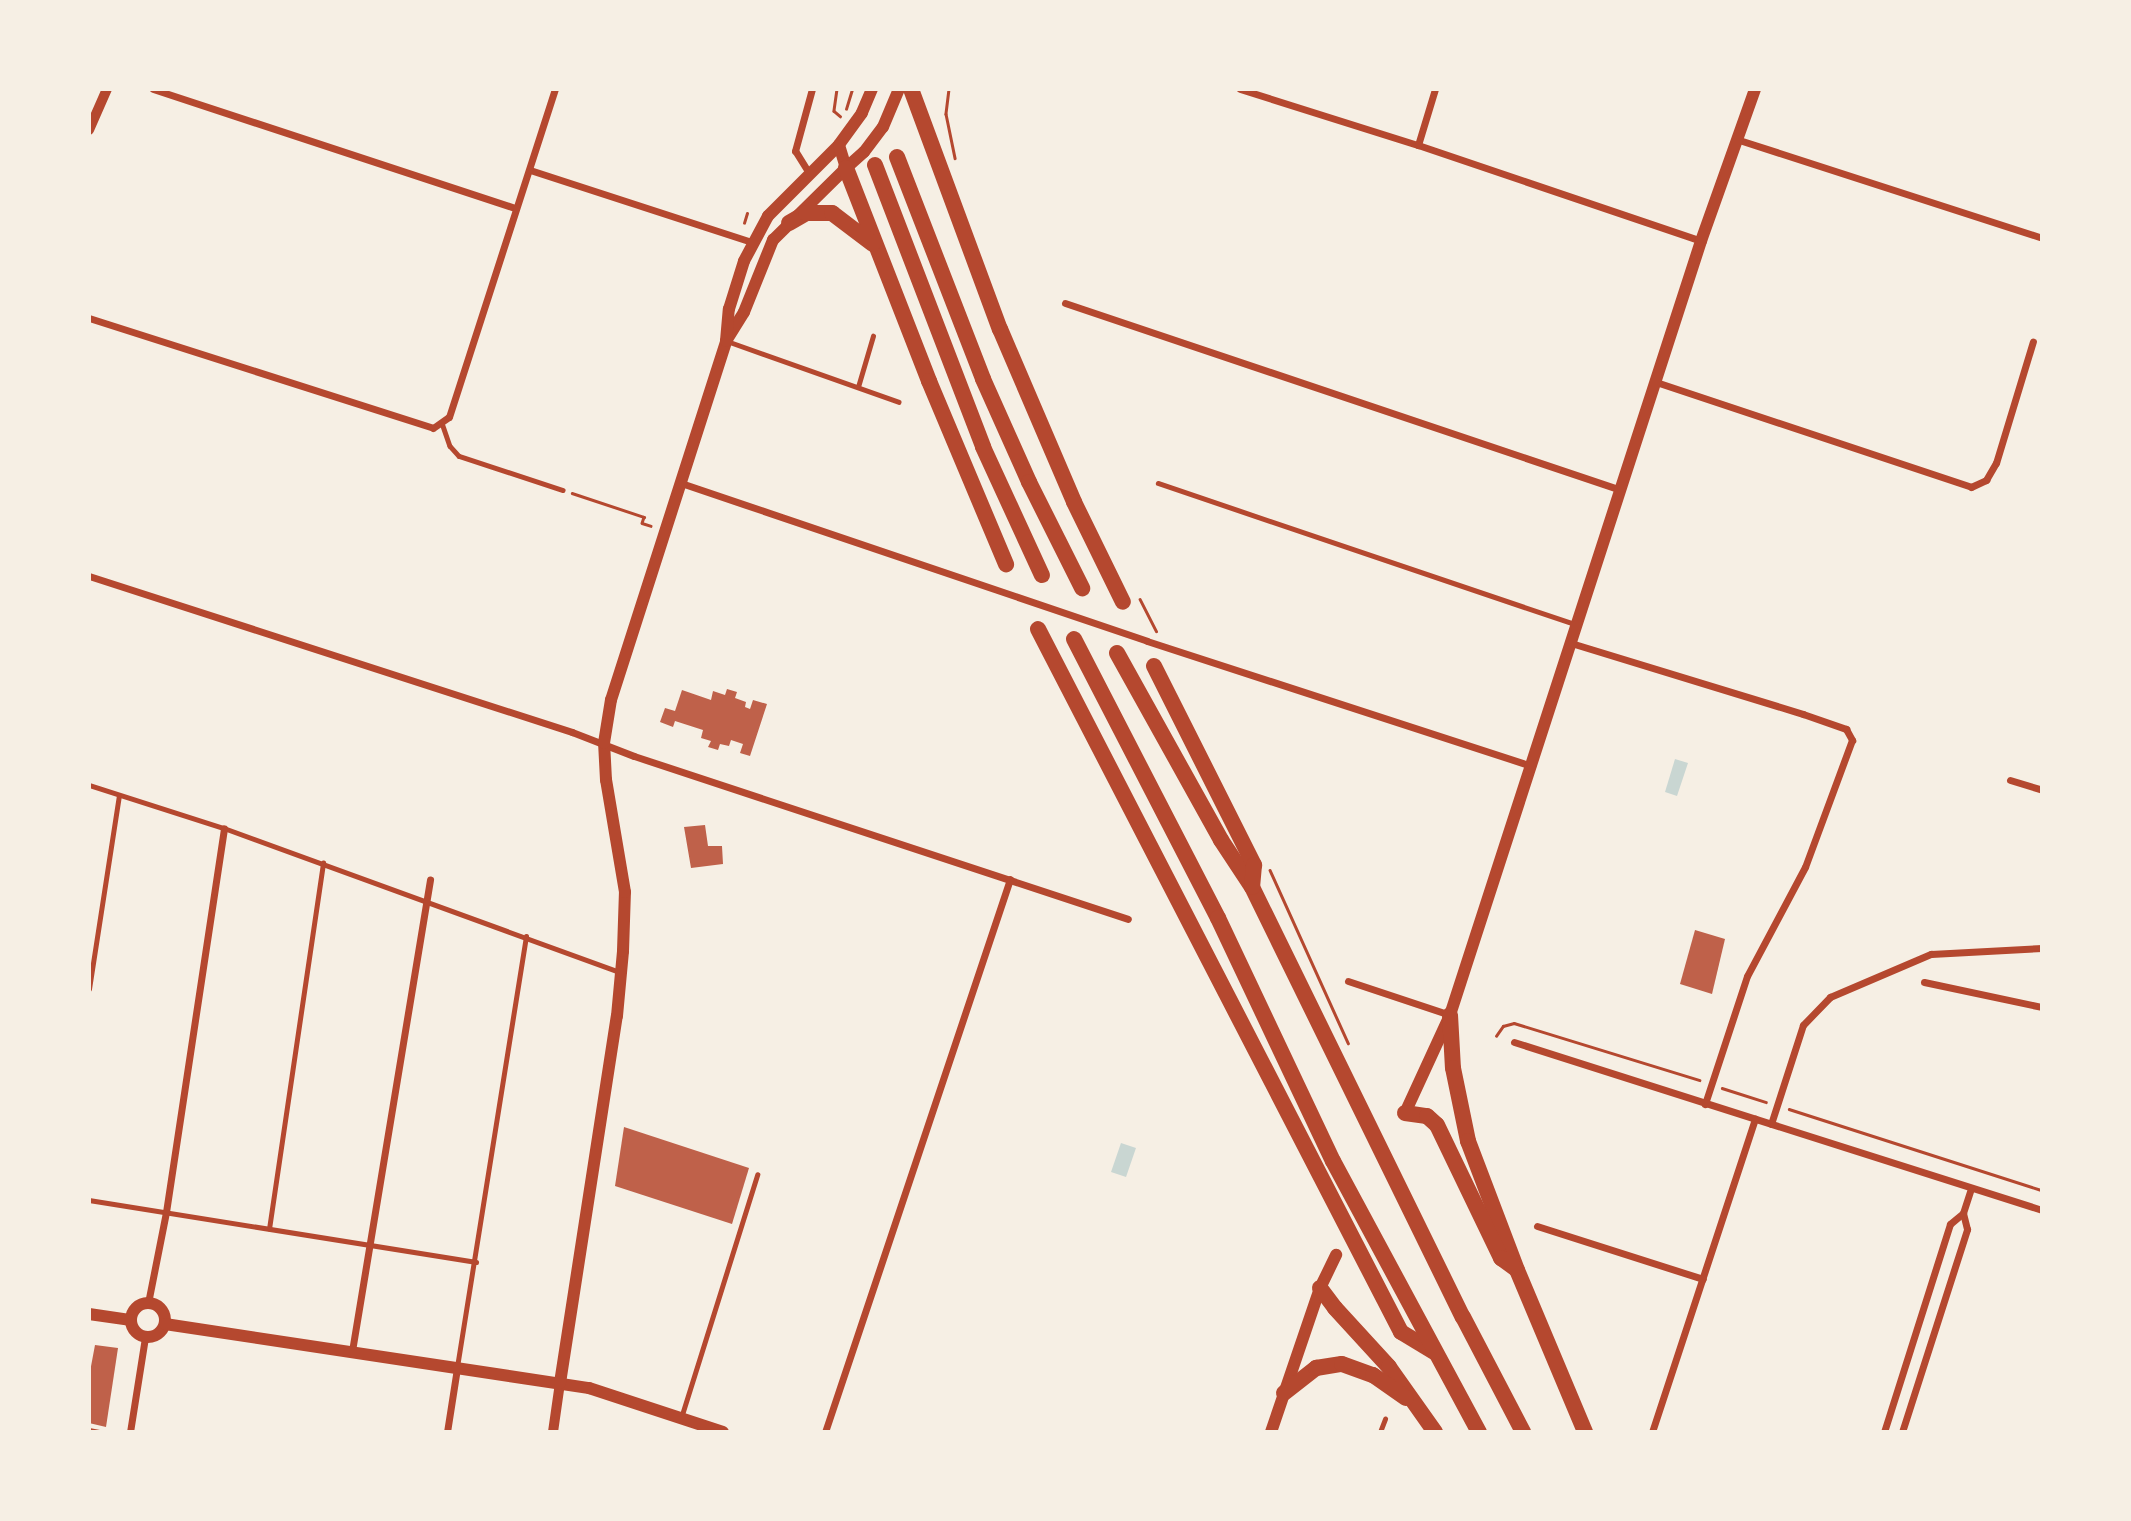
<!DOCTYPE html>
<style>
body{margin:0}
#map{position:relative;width:2131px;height:1521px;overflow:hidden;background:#f6efe4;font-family:"Noto Sans",sans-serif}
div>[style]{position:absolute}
.water>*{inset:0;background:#c9d6d2}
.building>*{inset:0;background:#bf614a}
.path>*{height:2.5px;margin:-1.25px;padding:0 1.25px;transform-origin:1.25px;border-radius:1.25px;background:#b5482f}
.service>*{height:4.5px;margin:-2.25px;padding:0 2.25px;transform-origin:2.25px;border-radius:2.25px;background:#b5482f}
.minor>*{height:7px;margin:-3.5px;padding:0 3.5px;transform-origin:3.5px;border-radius:3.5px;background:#b5482f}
.tertiary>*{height:10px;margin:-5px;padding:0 5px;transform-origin:5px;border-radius:5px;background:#b5482f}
.secondary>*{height:12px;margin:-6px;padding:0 6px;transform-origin:6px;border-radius:6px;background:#b5482f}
.secondary>.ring{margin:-6px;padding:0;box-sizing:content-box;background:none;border:12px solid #b5482f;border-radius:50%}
.primary>*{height:12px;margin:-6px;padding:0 6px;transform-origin:6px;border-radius:6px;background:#b5482f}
.motorway>*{height:16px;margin:-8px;padding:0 8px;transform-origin:8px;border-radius:8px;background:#b5482f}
span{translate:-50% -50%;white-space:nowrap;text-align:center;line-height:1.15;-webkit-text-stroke:7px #f6efe4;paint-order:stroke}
.frame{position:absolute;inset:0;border:91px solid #f6efe4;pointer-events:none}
</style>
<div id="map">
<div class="water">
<i style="clip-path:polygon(1675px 759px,1688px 763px,1677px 796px,1665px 792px)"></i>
<i style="clip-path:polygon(1121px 1143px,1136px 1148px,1126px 1177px,1111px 1172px)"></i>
</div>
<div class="building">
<i style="clip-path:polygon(727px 689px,737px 692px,735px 698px,746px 702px,745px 707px,750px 709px,753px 700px,767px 704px,750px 756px,740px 753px,743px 744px,731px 740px,729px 746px,720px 744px,718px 750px,708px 747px,711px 741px,701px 738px,703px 730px,675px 721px,673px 727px,660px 722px,665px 708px,675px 711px,682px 690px,711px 700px,713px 691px,725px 695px)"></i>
<i style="clip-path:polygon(705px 825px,708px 846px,722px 846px,723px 864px,691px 868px,684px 827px)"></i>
<i style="clip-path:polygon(1695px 930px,1725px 939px,1712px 994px,1680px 984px)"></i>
<i style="clip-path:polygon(624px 1127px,749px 1168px,732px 1224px,615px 1186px)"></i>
<i style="clip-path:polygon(95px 1345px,118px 1348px,106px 1427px,89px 1423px,89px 1377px)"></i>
</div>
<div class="path">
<i style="left:837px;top:89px;width:22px;rotate:98deg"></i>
<i style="left:834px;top:111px;width:8px;rotate:40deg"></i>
<i style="left:949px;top:89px;width:25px;rotate:97deg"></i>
<i style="left:946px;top:114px;width:45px;rotate:78.4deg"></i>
<i style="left:846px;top:109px;width:21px;rotate:-73deg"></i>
<i style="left:744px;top:223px;width:10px;rotate:-73deg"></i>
<i style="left:572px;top:493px;width:76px;rotate:18.4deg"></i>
<i style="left:644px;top:517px;width:6px;rotate:108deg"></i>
<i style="left:642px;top:523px;width:9px;rotate:18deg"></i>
<i style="left:1140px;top:599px;width:36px;rotate:63deg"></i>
<i style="left:1270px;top:870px;width:190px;rotate:65.7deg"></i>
<i style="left:1496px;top:1036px;width:12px;rotate:-55deg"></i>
<i style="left:1503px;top:1026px;width:11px;rotate:-15deg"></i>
<i style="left:1514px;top:1023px;width:194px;rotate:17.1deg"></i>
<i style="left:1722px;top:1088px;width:46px;rotate:17.7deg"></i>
<i style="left:1789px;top:1109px;width:266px;rotate:17.8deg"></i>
</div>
<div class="service">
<i style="left:727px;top:341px;width:182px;rotate:19.5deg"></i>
<i style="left:858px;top:387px;width:53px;rotate:-73.6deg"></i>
<i style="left:442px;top:423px;width:24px;rotate:71deg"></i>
<i style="left:450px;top:446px;width:13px;rotate:48deg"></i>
<i style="left:459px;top:456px;width:109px;rotate:18.1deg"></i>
<i style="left:1158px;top:483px;width:440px;rotate:18.7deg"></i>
<i style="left:89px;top:785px;width:142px;rotate:17.7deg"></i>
<i style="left:224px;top:828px;width:421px;rotate:20deg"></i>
<i style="left:89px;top:989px;width:195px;rotate:-81.2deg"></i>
<i style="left:89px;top:1200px;width:392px;rotate:9.1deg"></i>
<i style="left:269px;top:1229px;width:370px;rotate:-81.6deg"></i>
<i style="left:457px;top:1367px;width:436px;rotate:-80.9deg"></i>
<i style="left:681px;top:1418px;width:255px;rotate:-72.6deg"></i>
<i style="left:89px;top:1430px;width:10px;rotate:11deg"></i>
<i style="left:1380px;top:1432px;width:14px;rotate:-69deg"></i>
</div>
<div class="minor">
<i style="left:153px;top:89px;width:382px;rotate:18.2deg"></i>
<i style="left:1240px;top:89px;width:187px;rotate:17.5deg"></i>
<i style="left:1418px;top:145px;width:299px;rotate:18.7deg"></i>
<i style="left:1736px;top:139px;width:322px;rotate:17.9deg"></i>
<i style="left:1418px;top:145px;width:59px;rotate:-73.1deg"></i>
<i style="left:530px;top:170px;width:233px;rotate:18deg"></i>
<i style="left:809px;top:173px;width:26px;rotate:-122deg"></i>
<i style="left:795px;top:151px;width:64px;rotate:-74.7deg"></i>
<i style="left:1065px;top:303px;width:587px;rotate:18.59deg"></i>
<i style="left:89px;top:318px;width:361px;rotate:17.7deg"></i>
<i style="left:433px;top:428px;width:19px;rotate:-35deg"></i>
<i style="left:449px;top:417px;width:345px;rotate:-72.1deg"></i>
<i style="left:1656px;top:382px;width:332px;rotate:18.4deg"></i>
<i style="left:1971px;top:487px;width:17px;rotate:-25deg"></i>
<i style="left:1986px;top:480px;width:20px;rotate:-60deg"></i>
<i style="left:1996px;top:463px;width:127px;rotate:-73.1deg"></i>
<i style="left:681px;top:483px;width:492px;rotate:18.7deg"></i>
<i style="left:1147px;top:641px;width:405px;rotate:18deg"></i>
<i style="left:89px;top:576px;width:508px;rotate:17.9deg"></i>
<i style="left:572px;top:732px;width:66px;rotate:21.2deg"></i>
<i style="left:634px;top:756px;width:520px;rotate:18.26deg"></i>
<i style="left:1571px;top:643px;width:243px;rotate:17deg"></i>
<i style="left:1803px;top:714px;width:46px;rotate:19.2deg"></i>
<i style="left:1846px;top:729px;width:13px;rotate:61deg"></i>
<i style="left:1852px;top:740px;width:135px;rotate:110.3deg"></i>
<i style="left:1805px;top:867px;width:123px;rotate:118deg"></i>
<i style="left:1747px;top:976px;width:135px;rotate:108.2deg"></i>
<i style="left:2010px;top:780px;width:34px;rotate:17deg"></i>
<i style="left:1348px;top:981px;width:108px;rotate:18.4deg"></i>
<i style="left:1924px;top:982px;width:121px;rotate:12deg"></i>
<i style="left:1514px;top:1042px;width:554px;rotate:17.65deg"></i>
<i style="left:1771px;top:1124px;width:104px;rotate:-72.1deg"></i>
<i style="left:1803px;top:1025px;width:39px;rotate:-46deg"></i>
<i style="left:1830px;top:997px;width:110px;rotate:-23.1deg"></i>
<i style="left:1931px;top:954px;width:111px;rotate:-3.1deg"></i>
<i style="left:1537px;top:1226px;width:174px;rotate:17.7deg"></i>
<i style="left:148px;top:1303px;width:93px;rotate:-78.8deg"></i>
<i style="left:166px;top:1212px;width:388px;rotate:-81.4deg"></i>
<i style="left:352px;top:1351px;width:478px;rotate:-80.6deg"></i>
<i style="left:130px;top:1432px;width:96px;rotate:-81deg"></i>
<i style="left:447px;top:1432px;width:65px;rotate:-81.1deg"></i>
<i style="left:825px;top:1432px;width:583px;rotate:-71.5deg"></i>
<i style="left:1652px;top:1432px;width:330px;rotate:-71.8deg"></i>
<i style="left:1884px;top:1432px;width:218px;rotate:-72.4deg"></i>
<i style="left:1950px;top:1224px;width:17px;rotate:-40deg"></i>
<i style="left:1902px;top:1432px;width:213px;rotate:-72.2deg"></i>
<i style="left:1967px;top:1229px;width:16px;rotate:-104deg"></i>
<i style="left:1963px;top:1213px;width:26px;rotate:-72deg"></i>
</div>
<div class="tertiary">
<i style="left:89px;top:130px;width:45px;rotate:-66.3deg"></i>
<i style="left:553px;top:1432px;width:49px;rotate:-81.9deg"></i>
</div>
<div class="secondary">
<i style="left:726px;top:341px;width:34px;rotate:-58deg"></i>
<i style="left:744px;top:312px;width:78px;rotate:-68.1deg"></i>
<i style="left:773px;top:240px;width:103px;rotate:-44.6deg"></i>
<i style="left:1405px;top:1113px;width:108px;rotate:-65.3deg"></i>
<i style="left:1450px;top:1015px;width:814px;rotate:-72.03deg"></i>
<i style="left:1701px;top:241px;width:161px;rotate:-70.4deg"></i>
<i class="ring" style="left:131px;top:1303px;width:22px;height:22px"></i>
<i style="left:89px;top:1314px;width:41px;rotate:8.3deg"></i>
<i style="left:165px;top:1324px;width:429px;rotate:8.6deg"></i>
<i style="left:589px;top:1388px;width:141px;rotate:18.2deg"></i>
<i style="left:560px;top:1383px;width:371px;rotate:-81.2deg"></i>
<i style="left:617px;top:1016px;width:65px;rotate:-84.7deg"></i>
<i style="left:623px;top:951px;width:59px;rotate:-88.1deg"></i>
<i style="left:625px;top:892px;width:114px;rotate:-99.6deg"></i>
<i style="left:606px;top:780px;width:37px;rotate:-93deg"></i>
<i style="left:604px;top:743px;width:44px;rotate:-80.8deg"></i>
<i style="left:611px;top:700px;width:377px;rotate:-72.2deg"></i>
<i style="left:726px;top:341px;width:32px;rotate:-85deg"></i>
<i style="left:729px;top:309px;width:50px;rotate:-72.6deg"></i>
<i style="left:744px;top:261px;width:51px;rotate:-61.9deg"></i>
<i style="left:768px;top:216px;width:100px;rotate:-45deg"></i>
<i style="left:1271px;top:1432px;width:152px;rotate:-71.2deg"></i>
<i style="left:1320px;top:1288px;width:37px;rotate:-64deg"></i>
</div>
<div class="primary">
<i style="left:872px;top:89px;width:26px;rotate:113deg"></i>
<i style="left:862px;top:113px;width:39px;rotate:126deg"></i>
<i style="left:839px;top:145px;width:24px;rotate:73deg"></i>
<i style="left:846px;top:168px;width:24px;rotate:-42deg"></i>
<i style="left:864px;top:152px;width:31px;rotate:-53deg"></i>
<i style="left:883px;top:127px;width:41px;rotate:-67.2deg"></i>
</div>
<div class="motorway">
<i style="left:911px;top:89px;width:256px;rotate:69.7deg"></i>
<i style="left:1000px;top:329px;width:188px;rotate:66.8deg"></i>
<i style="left:1074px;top:502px;width:111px;rotate:63.9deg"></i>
<i style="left:897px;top:157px;width:238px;rotate:68.8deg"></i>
<i style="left:983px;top:379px;width:113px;rotate:65.9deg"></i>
<i style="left:1029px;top:482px;width:119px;rotate:63.4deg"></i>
<i style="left:875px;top:165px;width:302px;rotate:69deg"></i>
<i style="left:983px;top:447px;width:141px;rotate:65.3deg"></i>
<i style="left:846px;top:168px;width:229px;rotate:68.7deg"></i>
<i style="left:929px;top:381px;width:199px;rotate:67.2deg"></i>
<i style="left:789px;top:223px;width:20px;rotate:-30deg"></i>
<i style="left:806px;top:213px;width:26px"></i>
<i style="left:832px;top:213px;width:51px;rotate:37.1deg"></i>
<i style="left:1038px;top:629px;width:791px;rotate:62.69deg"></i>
<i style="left:1401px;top:1332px;width:39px;rotate:31deg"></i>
<i style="left:1074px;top:639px;width:314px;rotate:62.7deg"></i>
<i style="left:1218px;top:918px;width:269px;rotate:64.7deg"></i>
<i style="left:1333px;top:1161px;width:308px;rotate:61.7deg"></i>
<i style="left:1117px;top:653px;width:214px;rotate:60.9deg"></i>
<i style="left:1221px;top:840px;width:56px;rotate:56.6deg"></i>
<i style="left:1252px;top:887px;width:479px;rotate:63.9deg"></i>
<i style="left:1463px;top:1317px;width:130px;rotate:62.4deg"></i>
<i style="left:1154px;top:666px;width:223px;rotate:63.3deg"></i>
<i style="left:1254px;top:865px;width:22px;rotate:95deg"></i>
<i style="left:1450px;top:1015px;width:53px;rotate:86.8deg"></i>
<i style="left:1453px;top:1068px;width:75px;rotate:78.4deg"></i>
<i style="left:1468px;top:1141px;width:138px;rotate:69.2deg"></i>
<i style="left:1517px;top:1270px;width:176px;rotate:67.2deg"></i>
<i style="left:1405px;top:1113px;width:22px;rotate:8deg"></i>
<i style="left:1427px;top:1116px;width:13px;rotate:42deg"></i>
<i style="left:1437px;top:1125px;width:148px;rotate:64.3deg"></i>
<i style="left:1501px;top:1258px;width:17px;rotate:36deg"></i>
<i style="left:1320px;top:1288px;width:25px;rotate:53deg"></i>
<i style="left:1335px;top:1308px;width:80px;rotate:47.5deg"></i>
<i style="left:1389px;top:1367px;width:80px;rotate:54.7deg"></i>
<i style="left:1284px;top:1393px;width:41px;rotate:-38deg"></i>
<i style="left:1316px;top:1368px;width:26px;rotate:-9deg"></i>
<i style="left:1342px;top:1364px;width:33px;rotate:20deg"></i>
<i style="left:1373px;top:1375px;width:40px;rotate:34.9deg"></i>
</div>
<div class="frame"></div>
</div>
